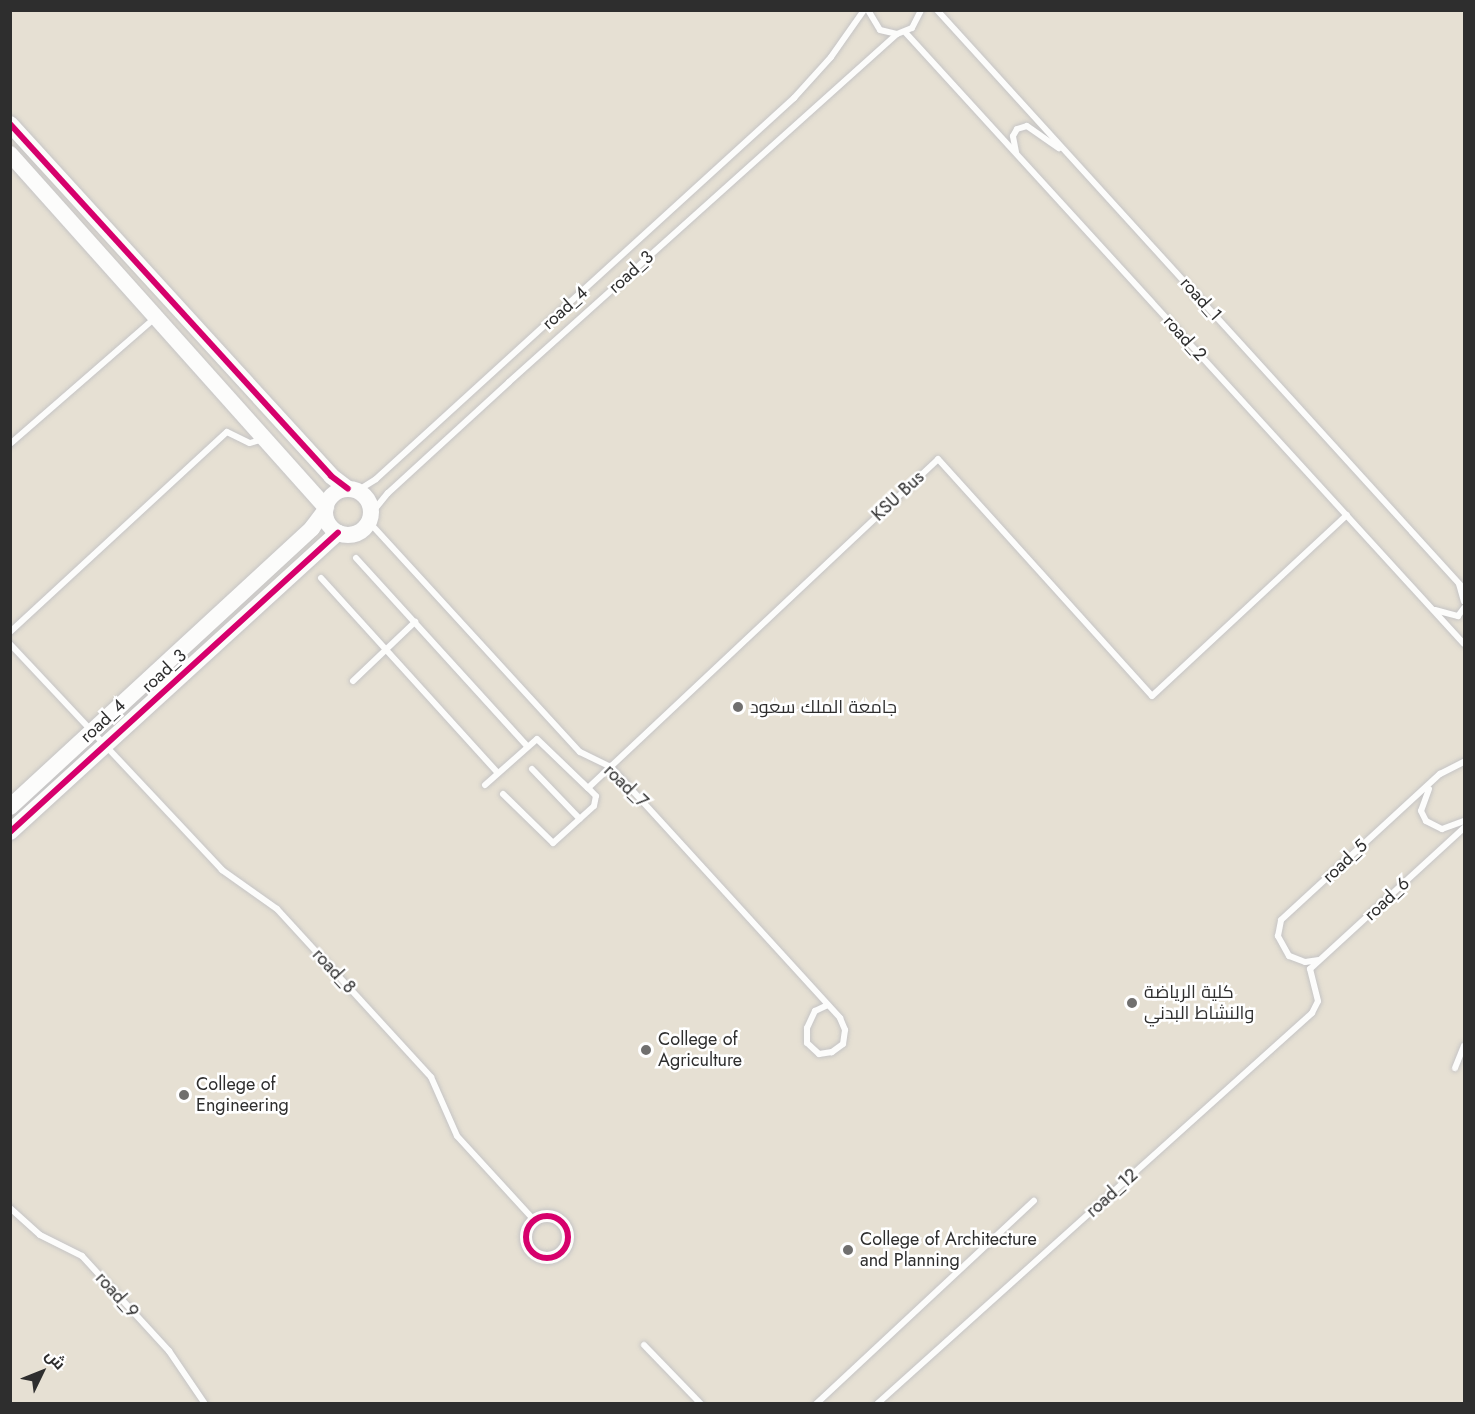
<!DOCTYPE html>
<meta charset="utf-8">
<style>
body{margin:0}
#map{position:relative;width:1475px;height:1414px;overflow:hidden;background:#ece8e4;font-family:Jost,Cairo,sans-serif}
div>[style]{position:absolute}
.education>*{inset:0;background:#e6e0d3}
.roads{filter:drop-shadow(0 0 2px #c5c4c5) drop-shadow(0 0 2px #c5c4c5)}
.service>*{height:6px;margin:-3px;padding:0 3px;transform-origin:3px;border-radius:3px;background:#fcfcfb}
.minor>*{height:12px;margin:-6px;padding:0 6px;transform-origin:6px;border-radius:6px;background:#fcfcfb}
.minor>.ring{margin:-6px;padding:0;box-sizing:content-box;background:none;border:12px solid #fcfcfb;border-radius:50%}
.tertiary>*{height:16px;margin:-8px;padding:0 8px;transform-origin:8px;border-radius:8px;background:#fcfcfb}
.tertiary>.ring{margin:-8px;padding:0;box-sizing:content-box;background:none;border:16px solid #fcfcfb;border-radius:50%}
.cycleway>*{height:6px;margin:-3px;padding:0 3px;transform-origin:3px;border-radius:3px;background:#d6006c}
.cycleway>.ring{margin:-3px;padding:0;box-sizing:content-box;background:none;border:6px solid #d6006c;border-radius:50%}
.dots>*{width:16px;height:16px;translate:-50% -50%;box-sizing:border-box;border:3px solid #fff;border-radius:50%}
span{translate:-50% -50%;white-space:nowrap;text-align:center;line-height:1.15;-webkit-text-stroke:5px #fff;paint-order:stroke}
.street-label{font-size:18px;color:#2e2e2e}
.poi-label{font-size:18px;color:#2e2e2e}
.left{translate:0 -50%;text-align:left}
.frame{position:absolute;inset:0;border:12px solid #2e2e2e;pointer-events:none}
.north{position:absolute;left:12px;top:1342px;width:60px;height:60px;-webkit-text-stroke:4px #fff;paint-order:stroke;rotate:47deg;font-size:16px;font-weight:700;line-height:24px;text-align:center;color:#2e2e2e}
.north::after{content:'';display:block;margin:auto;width:21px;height:27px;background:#2e2e2e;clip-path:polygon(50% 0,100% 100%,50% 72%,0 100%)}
</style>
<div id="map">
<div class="education">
<i style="clip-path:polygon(10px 11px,1464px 11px,1464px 1403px,11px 1403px)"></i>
</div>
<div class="roads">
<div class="service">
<i style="left:868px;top:10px;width:23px;rotate:59deg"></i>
<i style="left:880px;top:30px;width:17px;rotate:13deg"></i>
<i style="left:897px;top:34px;width:16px;rotate:-22deg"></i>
<i style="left:912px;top:28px;width:20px;rotate:-63deg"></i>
<i style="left:937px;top:10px;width:783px;rotate:47.69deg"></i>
<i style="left:905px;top:32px;width:829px;rotate:47.59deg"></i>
<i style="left:1016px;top:152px;width:16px;rotate:-101deg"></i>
<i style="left:1013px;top:136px;width:8px;rotate:-60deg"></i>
<i style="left:1017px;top:129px;width:10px;rotate:-17deg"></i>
<i style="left:1027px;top:126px;width:39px;rotate:35deg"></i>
<i style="left:10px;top:444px;width:192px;rotate:-41deg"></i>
<i style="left:357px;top:491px;width:22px;rotate:-32deg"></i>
<i style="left:376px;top:479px;width:566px;rotate:-42.35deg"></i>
<i style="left:794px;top:98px;width:55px;rotate:-47.9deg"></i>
<i style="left:831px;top:57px;width:57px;rotate:-54.9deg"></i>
<i style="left:370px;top:515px;width:28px;rotate:-51deg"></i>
<i style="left:388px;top:493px;width:164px;rotate:-42.5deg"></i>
<i style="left:509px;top:382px;width:521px;rotate:-41.89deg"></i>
<i style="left:369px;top:522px;width:312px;rotate:47.5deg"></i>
<i style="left:580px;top:752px;width:34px;rotate:26deg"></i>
<i style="left:611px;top:767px;width:340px;rotate:47.6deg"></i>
<i style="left:840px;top:1018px;width:13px;rotate:67deg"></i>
<i style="left:845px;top:1030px;width:14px;rotate:98deg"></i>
<i style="left:843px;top:1044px;width:14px;rotate:144deg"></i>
<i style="left:832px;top:1052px;width:13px;rotate:171deg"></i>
<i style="left:819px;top:1054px;width:16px;rotate:-137deg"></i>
<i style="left:807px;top:1043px;width:15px;rotate:-90deg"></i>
<i style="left:807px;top:1028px;width:19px;rotate:-65deg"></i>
<i style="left:815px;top:1011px;width:14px;rotate:-25deg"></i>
<i style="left:356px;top:558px;width:253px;rotate:47.7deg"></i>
<i style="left:321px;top:578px;width:263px;rotate:47.8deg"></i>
<i style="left:1459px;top:584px;width:18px;rotate:74deg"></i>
<i style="left:1435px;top:610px;width:24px;rotate:15deg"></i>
<i style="left:1458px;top:616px;width:10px;rotate:-53deg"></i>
<i style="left:10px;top:632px;width:295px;rotate:-42.7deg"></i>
<i style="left:227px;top:432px;width:25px;rotate:26deg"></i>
<i style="left:250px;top:443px;width:14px;rotate:-17deg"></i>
<i style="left:10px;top:644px;width:310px;rotate:46.8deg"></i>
<i style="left:222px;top:870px;width:67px;rotate:35.3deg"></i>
<i style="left:277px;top:909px;width:228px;rotate:47.5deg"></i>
<i style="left:431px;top:1077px;width:64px;rotate:66.2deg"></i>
<i style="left:457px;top:1136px;width:114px;rotate:47.5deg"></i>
<i style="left:353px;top:681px;width:86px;rotate:-43.6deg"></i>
<i style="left:532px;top:769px;width:69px;rotate:46.2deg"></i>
<i style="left:485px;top:785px;width:69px;rotate:-41.5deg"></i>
<i style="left:537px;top:739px;width:71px;rotate:43.9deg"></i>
<i style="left:588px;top:788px;width:480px;rotate:-43.2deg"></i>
<i style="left:938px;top:459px;width:319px;rotate:47.9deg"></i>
<i style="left:1152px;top:696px;width:266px;rotate:-42.9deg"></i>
<i style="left:1429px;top:789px;width:23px;rotate:110deg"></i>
<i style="left:1421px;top:811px;width:11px;rotate:63deg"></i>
<i style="left:1426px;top:821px;width:18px;rotate:27deg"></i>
<i style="left:1442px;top:829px;width:23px;rotate:-20deg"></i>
<i style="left:503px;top:794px;width:70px;rotate:44.4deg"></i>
<i style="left:553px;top:843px;width:55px;rotate:-42.1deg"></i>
<i style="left:594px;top:806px;width:10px;rotate:-79deg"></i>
<i style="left:596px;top:796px;width:11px;rotate:-135deg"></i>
<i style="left:1319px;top:960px;width:14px;rotate:172deg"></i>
<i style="left:1305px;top:962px;width:17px;rotate:-159deg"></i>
<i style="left:1289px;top:956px;width:23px;rotate:-119deg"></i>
<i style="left:1278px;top:936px;width:16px;rotate:-79deg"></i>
<i style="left:1281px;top:920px;width:216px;rotate:-42.6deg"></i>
<i style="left:1440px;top:774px;width:27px;rotate:-27deg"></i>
<i style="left:1455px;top:1068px;width:24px;rotate:-68deg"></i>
<i style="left:10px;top:1208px;width:40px;rotate:42deg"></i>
<i style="left:40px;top:1235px;width:47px;rotate:26.6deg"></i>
<i style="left:82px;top:1256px;width:129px;rotate:47.5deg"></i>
<i style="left:169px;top:1351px;width:64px;rotate:55.8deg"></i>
<i style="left:644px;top:1345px;width:82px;rotate:46deg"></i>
<i style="left:816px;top:1404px;width:298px;rotate:-43deg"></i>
<i style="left:877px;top:1404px;width:585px;rotate:-41.95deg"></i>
<i style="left:1312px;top:1013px;width:13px;rotate:-63deg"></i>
<i style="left:1318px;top:1001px;width:33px;rotate:-104deg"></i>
<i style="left:1310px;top:969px;width:209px;rotate:-42.5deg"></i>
</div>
<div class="minor">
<i class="ring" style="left:526px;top:1216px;width:30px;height:30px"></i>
</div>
<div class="tertiary">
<i style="left:10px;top:124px;width:476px;rotate:47.6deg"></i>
<i style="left:331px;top:476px;width:21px;rotate:37deg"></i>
<i style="left:10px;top:154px;width:474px;rotate:48.2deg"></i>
<i class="ring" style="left:325px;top:489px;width:30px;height:30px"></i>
<i style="left:10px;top:807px;width:411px;rotate:-42.7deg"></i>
<i style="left:312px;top:528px;width:21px;rotate:-53deg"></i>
<i style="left:10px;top:832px;width:444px;rotate:-42.4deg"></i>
</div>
</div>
<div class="cycleway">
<i style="left:10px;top:124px;width:476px;rotate:47.6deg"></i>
<i style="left:331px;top:476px;width:21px;rotate:37deg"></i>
<i style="left:10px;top:832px;width:444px;rotate:-42.4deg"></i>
<i class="ring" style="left:526px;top:1216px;width:36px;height:36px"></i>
</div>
<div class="dots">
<i style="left:738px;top:707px;background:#706f6e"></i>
<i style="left:1132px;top:1003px;background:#706f6e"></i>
<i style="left:646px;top:1050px;background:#706f6e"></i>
<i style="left:184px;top:1095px;background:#706f6e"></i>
<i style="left:848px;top:1250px;background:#706f6e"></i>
</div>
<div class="street-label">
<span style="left:631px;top:272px;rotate:-42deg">road_3</span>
<span style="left:1201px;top:299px;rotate:48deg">road_1</span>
<span style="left:565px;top:308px;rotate:-42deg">road_4</span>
<span style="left:1185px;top:338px;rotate:48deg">road_2</span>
<span style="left:898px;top:496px;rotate:-43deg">KSU Bus</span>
<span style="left:164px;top:671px;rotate:-43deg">road_3</span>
<span style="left:103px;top:721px;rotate:-43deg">road_4</span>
<span style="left:626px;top:786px;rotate:44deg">road_7</span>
<span style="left:1345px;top:861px;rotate:-43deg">road_5</span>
<span style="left:1387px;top:899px;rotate:-43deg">road_6</span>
<span style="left:334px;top:971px;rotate:47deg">road_8</span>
<span style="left:1112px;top:1193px;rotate:-42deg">road_12</span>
<span style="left:117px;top:1295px;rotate:48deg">road_9</span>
</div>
<div class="poi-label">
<span class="left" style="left:750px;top:707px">جامعة الملك سعود</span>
<span class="left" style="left:1144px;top:1003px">كلية الرياضة<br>والنشاط البدني</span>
<span class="left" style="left:658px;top:1050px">College of<br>Agriculture</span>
<span class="left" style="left:196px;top:1095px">College of<br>Engineering</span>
<span class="left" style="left:860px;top:1250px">College of Architecture<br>and Planning</span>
</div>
<div class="frame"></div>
<div class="north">ش</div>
</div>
